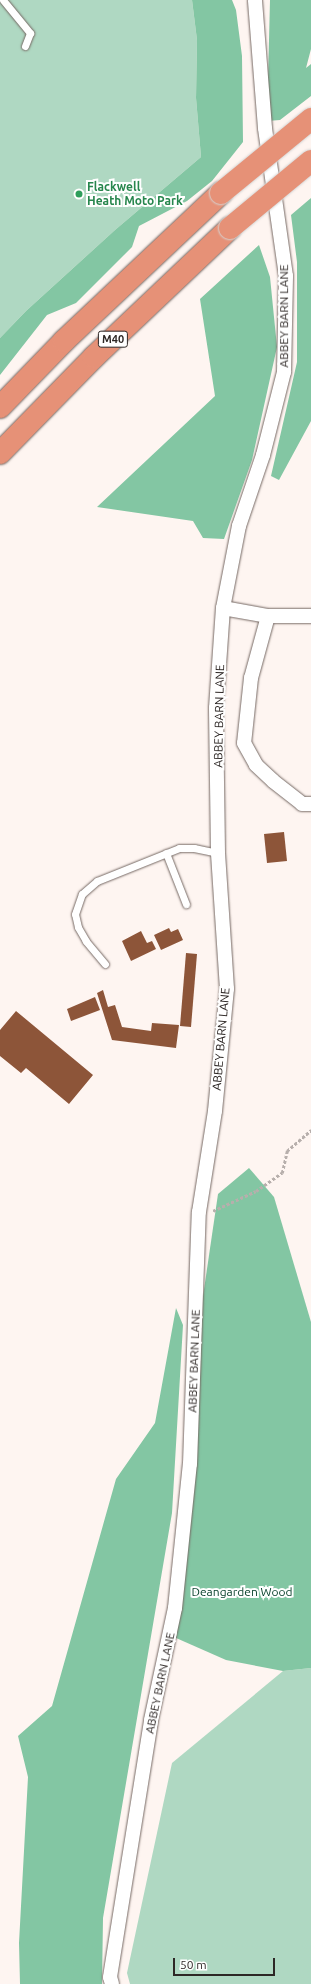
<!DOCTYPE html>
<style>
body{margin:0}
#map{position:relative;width:311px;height:1984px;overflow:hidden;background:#fef5f1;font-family:Ubuntu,sans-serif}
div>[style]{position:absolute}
.green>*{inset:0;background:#afd8c2}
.forest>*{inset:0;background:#83c6a3}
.building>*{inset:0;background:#8d5539}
.path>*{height:2.5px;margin-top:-1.25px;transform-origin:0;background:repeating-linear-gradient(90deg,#b7afac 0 3px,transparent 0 5px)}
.roads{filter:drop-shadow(0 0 1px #766964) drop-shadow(0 0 1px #766964)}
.lane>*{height:7px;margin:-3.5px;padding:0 3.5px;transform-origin:3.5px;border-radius:3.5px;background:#fff}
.street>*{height:14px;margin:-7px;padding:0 7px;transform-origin:7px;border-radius:7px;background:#fff}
.highway>*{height:22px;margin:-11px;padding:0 11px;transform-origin:11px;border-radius:11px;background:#e69177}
.bridges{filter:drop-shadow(0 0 1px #d5d4d3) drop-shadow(0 0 1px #d5d4d3)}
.highway-bridge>*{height:22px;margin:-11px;padding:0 11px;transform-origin:11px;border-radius:11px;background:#e69177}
.dots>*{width:11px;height:11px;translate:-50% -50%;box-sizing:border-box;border:2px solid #fff;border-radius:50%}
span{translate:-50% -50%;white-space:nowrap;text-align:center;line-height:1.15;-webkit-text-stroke:4px #fff;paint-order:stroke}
.shield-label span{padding:1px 3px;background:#fff;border:1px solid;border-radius:3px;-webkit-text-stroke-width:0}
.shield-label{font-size:11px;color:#2d2725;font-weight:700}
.leisure-label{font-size:12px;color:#27864d;font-weight:700}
.left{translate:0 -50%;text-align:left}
.street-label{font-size:12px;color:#2d2725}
.park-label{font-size:12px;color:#033d27}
.scale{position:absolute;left:173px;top:1958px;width:102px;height:18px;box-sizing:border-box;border:2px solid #2d2725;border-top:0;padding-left:5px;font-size:12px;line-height:14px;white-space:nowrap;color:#2d2725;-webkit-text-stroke:3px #fff;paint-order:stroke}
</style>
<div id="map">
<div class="green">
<i style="clip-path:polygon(0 0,192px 0,197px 40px,196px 98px,201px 157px,115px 230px,26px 311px,0 338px)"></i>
<i style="clip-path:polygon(311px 1668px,311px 1984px,130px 1984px,127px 1973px,172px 1763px,283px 1671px)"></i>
</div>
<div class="forest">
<i style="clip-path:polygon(192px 0,232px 0,236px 10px,242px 56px,243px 142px,212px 181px,187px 201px,139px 226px,132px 247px,76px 303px,47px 315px,0 375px,0 338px,26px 311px,115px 230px,201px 157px,196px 98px,197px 40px)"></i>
<i style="clip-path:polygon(270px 0,311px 0,311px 49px,306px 68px,311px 64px,311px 96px,280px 120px,267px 121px)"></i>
<i style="clip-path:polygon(311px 198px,311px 421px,279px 480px,271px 476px,297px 362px,297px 262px,291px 215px)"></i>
<i style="clip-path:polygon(259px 245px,270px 277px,277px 347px,252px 460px,224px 539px,203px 538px,193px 521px,97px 507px,215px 396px,200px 299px)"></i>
<i style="clip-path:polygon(249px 1168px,274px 1197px,311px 1322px,311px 1668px,283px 1671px,226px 1660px,167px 1634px,196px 1344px,218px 1194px)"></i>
<i style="clip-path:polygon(176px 1308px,183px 1325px,172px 1513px,103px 1918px,102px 1984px,20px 1984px,19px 1943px,28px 1777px,18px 1736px,52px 1706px,116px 1479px,155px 1423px)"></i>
</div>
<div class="building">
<i style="clip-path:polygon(284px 832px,287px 861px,267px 863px,264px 834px)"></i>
<i style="clip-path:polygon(169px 928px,171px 932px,178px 929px,183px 940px,161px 950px,154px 935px)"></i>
<i style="clip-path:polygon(141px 931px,147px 943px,152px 941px,156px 949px,131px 961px,122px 941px)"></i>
<i style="clip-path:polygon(186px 953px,197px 954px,191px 1027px,180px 1026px)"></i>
<i style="clip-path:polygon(103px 990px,108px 1007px,115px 1005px,122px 1027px,151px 1031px,152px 1023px,179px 1025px,176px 1048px,112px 1040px,97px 993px)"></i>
<i style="clip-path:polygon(95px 997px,100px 1010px,71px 1021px,67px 1009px)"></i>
<i style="clip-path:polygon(16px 1011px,93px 1075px,69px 1104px,26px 1068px,21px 1073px,0 1056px,0 1030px)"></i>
</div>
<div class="path">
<i style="left:213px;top:1211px;width:47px;rotate:-24.9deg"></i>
<i style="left:256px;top:1191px;width:32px;rotate:-35deg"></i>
<i style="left:282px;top:1173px;width:23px;rotate:-77deg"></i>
<i style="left:287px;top:1151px;width:32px;rotate:-41deg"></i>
</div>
<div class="roads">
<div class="lane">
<i style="left:3px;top:0;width:43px;rotate:50.7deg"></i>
<i style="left:30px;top:33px;width:14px;rotate:111deg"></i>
<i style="left:166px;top:853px;width:55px;rotate:68.6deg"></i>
<i style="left:105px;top:964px;width:30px;rotate:-130deg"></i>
<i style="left:86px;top:941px;width:16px;rotate:-120deg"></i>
<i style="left:78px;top:927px;width:13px;rotate:-103deg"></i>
<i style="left:75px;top:914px;width:21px;rotate:-71deg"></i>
<i style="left:82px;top:894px;width:20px;rotate:-41deg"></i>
<i style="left:97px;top:881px;width:88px;rotate:-21.9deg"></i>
<i style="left:179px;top:848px;width:15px"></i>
<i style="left:194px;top:848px;width:25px;rotate:12deg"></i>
</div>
<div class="street">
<i style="left:223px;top:608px;width:46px;rotate:10.1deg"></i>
<i style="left:268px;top:616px;width:43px"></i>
<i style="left:268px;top:616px;width:64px;rotate:105.3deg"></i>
<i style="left:251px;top:678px;width:65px;rotate:96.1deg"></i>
<i style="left:244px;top:743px;width:25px;rotate:61deg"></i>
<i style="left:256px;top:765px;width:23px;rotate:43deg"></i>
<i style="left:273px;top:781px;width:37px;rotate:38deg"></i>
<i style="left:302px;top:804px;width:9px"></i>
<i style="left:112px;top:1984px;width:7px;rotate:-106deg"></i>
<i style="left:110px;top:1977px;width:260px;rotate:-80.9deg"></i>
<i style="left:151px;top:1720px;width:115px;rotate:-77.9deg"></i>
<i style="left:175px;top:1608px;width:145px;rotate:-84.1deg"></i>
<i style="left:190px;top:1464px;width:252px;rotate:-88deg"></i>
<i style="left:199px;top:1212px;width:102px;rotate:-81deg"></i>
<i style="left:215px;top:1111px;width:123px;rotate:-84.4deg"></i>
<i style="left:227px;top:989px;width:136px;rotate:-93.8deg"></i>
<i style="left:218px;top:853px;width:145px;rotate:-90.8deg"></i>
<i style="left:216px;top:708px;width:100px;rotate:-86deg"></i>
<i style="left:223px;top:608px;width:84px;rotate:-79deg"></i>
<i style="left:239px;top:526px;width:75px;rotate:-71.3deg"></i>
<i style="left:263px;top:455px;width:86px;rotate:-75.8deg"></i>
<i style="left:284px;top:372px;width:96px;rotate:-88.8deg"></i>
<i style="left:286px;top:276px;width:149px;rotate:-98.1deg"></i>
<i style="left:265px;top:128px;width:128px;rotate:-94.5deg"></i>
</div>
<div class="highway">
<i style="left:0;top:407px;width:92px;rotate:-45.9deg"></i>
<i style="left:64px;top:341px;width:216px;rotate:-43.3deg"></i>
<i style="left:0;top:453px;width:134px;rotate:-45.6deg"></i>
<i style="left:94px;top:357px;width:187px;rotate:-43.5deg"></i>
</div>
</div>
<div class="bridges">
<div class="highway-bridge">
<i style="left:221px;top:193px;width:117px;rotate:-39.4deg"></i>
<i style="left:230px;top:228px;width:105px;rotate:-39.6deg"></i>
</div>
</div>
<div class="dots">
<i style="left:79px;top:194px;background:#2e9e5b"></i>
</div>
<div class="shield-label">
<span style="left:113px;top:339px">M40</span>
</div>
<div class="leisure-label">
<span class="left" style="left:87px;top:194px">Flackwell<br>Heath Moto Park</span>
</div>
<div class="street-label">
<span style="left:284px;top:316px;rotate:-90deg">ABBEY BARN LANE</span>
<span style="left:219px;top:716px;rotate:-89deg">ABBEY BARN LANE</span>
<span style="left:221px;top:1039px;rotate:-85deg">ABBEY BARN LANE</span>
<span style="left:194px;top:1361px;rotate:-88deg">ABBEY BARN LANE</span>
<span style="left:160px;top:1683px;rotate:-78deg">ABBEY BARN LANE</span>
</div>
<div class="park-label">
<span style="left:242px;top:1592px">Deangarden Wood</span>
</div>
<div class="scale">50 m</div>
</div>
